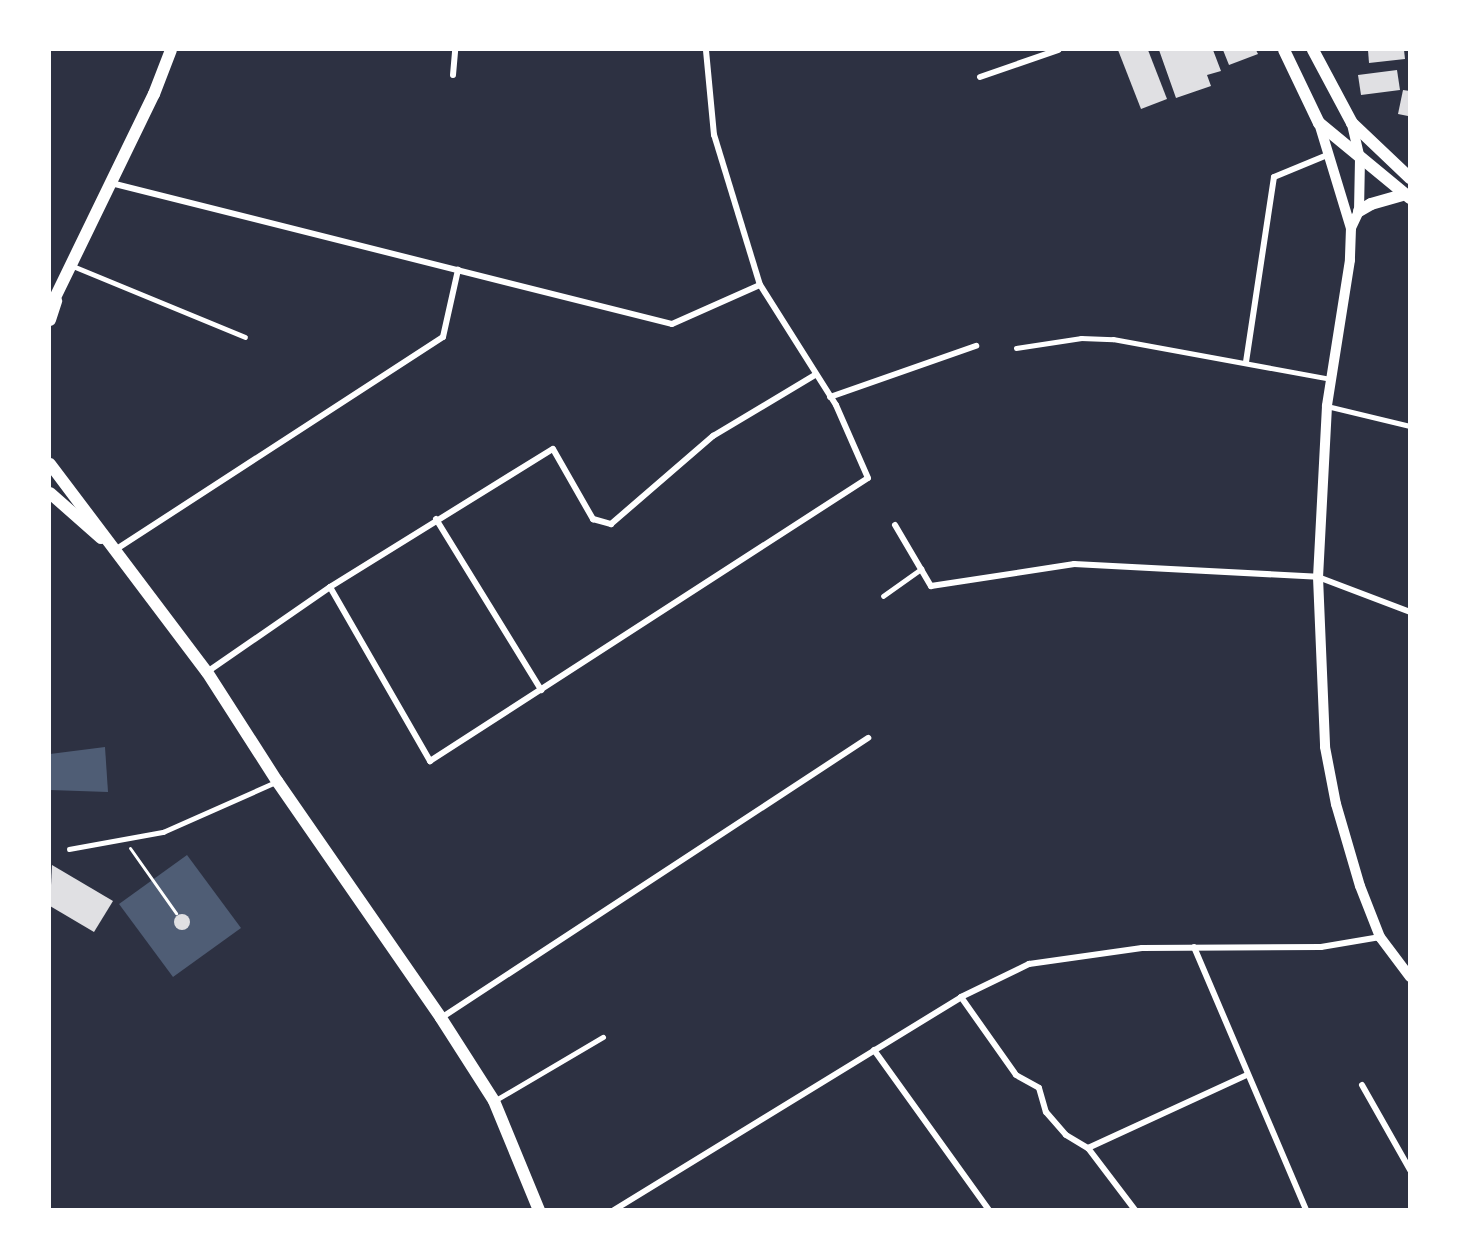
<!DOCTYPE html>
<style>
body{margin:0}
#map{position:relative;width:1459px;height:1259px;overflow:hidden;background:#2d3142;font-family:"Golos Text",sans-serif}
div>[style]{position:absolute}
.water>*{inset:0;background:#4f5d75}
.building>*{inset:0;background:#e0e0e3}
.round{border-radius:50%}
.path>*{height:3px;margin:-1.5px;padding:0 1.5px;transform-origin:1.5px;border-radius:1.5px;background:#fff}
.service>*{height:4.5px;margin:-2.25px;padding:0 2.25px;transform-origin:2.25px;border-radius:2.25px;background:#fff}
.minor>*{height:6px;margin:-3px;padding:0 3px;transform-origin:3px;border-radius:3px;background:#fff}
.tertiary>*{height:10px;margin:-5px;padding:0 5px;transform-origin:5px;border-radius:5px;background:#fff}
.secondary>*{height:12px;margin:-6px;padding:0 6px;transform-origin:6px;border-radius:6px;background:#fff}
span{translate:-50% -50%;white-space:nowrap;text-align:center;line-height:1.15;-webkit-text-stroke:5px #fff;paint-order:stroke}
.frame{position:absolute;inset:0;border:51px solid #fff;pointer-events:none}
</style>
<div id="map">
<div class="water">
<i style="clip-path:polygon(105px 747px,108px 792px,50px 790px,50px 754px)"></i>
<i style="clip-path:polygon(187px 855px,241px 928px,173px 977px,119px 904px)"></i>
</div>
<div class="building">
<i style="clip-path:polygon(1118px 50px,1148px 50px,1167px 99px,1141px 109px)"></i>
<i style="clip-path:polygon(1159px 50px,1213px 50px,1221px 71px,1207px 75px,1211px 86px,1176px 98px)"></i>
<i style="clip-path:polygon(1223px 50px,1256px 50px,1258px 54px,1229px 65px)"></i>
<i style="clip-path:polygon(1368px 50px,1404px 50px,1405px 59px,1369px 63px)"></i>
<i style="clip-path:polygon(1397px 70px,1400px 90px,1361px 95px,1358px 75px)"></i>
<i style="clip-path:polygon(1403px 90px,1410px 91px,1408px 116px,1398px 114px)"></i>
<i style="clip-path:polygon(52px 865px,113px 901px,94px 932px,50px 906px)"></i>
<i class="round" style="left:174px;top:914px;width:16px;height:16px"></i>
</div>
<div class="path">
<i style="left:130px;top:848px;width:80px;rotate:54.7deg"></i>
</div>
<div class="service">
<i style="left:73px;top:266px;width:186px;rotate:22.4deg"></i>
<i style="left:1016px;top:348px;width:66px;rotate:-8.7deg"></i>
<i style="left:1081px;top:338px;width:32px;rotate:2deg"></i>
<i style="left:1113px;top:339px;width:222px;rotate:10.4deg"></i>
<i style="left:1327px;top:406px;width:85px;rotate:13.5deg"></i>
<i style="left:883px;top:596px;width:47px;rotate:-35.4deg"></i>
<i style="left:69px;top:849px;width:96px;rotate:-10.3deg"></i>
<i style="left:163px;top:832px;width:124px;rotate:-23.9deg"></i>
<i style="left:496px;top:1100px;width:124px;rotate:-30.5deg"></i>
</div>
<div class="minor">
<i style="left:453px;top:75px;width:25px;rotate:-85deg"></i>
<i style="left:980px;top:77px;width:83px;rotate:-19.1deg"></i>
<i style="left:111px;top:183px;width:578px;rotate:14.11deg"></i>
<i style="left:672px;top:324px;width:96px;rotate:-23.9deg"></i>
<i style="left:1246px;top:362px;width:187px;rotate:-81.4deg"></i>
<i style="left:1274px;top:177px;width:57px;rotate:-22.5deg"></i>
<i style="left:830px;top:397px;width:155px;rotate:-19.3deg"></i>
<i style="left:436px;top:519px;width:201px;rotate:58.4deg"></i>
<i style="left:895px;top:525px;width:71px;rotate:59.5deg"></i>
<i style="left:931px;top:586px;width:145px;rotate:-8.7deg"></i>
<i style="left:1074px;top:564px;width:244px;rotate:3deg"></i>
<i style="left:1318px;top:577px;width:98px;rotate:20.8deg"></i>
<i style="left:115px;top:550px;width:391px;rotate:-33deg"></i>
<i style="left:443px;top:337px;width:69px;rotate:-77.4deg"></i>
<i style="left:330px;top:587px;width:201px;rotate:60.1deg"></i>
<i style="left:430px;top:761px;width:521px;rotate:-32.87deg"></i>
<i style="left:868px;top:478px;width:80px;rotate:-113.7deg"></i>
<i style="left:836px;top:405px;width:142px;rotate:-122.3deg"></i>
<i style="left:760px;top:285px;width:157px;rotate:-107deg"></i>
<i style="left:714px;top:135px;width:85px;rotate:-95.4deg"></i>
<i style="left:207px;top:672px;width:150px;rotate:-34.6deg"></i>
<i style="left:330px;top:587px;width:262px;rotate:-31.8deg"></i>
<i style="left:553px;top:449px;width:81px;rotate:60.3deg"></i>
<i style="left:593px;top:519px;width:19px;rotate:16deg"></i>
<i style="left:611px;top:524px;width:135px;rotate:-40.8deg"></i>
<i style="left:713px;top:436px;width:119px;rotate:-30.9deg"></i>
<i style="left:1194px;top:947px;width:286px;rotate:66.9deg"></i>
<i style="left:961px;top:997px;width:95px;rotate:54.8deg"></i>
<i style="left:1016px;top:1075px;width:26px;rotate:29deg"></i>
<i style="left:1039px;top:1088px;width:25px;rotate:74deg"></i>
<i style="left:1046px;top:1112px;width:30px;rotate:49deg"></i>
<i style="left:1066px;top:1135px;width:26px;rotate:31deg"></i>
<i style="left:1088px;top:1148px;width:78px;rotate:52.8deg"></i>
<i style="left:441px;top:1018px;width:511px;rotate:-33.25deg"></i>
<i style="left:874px;top:1050px;width:197px;rotate:54.3deg"></i>
<i style="left:1362px;top:1085px;width:98px;rotate:60.5deg"></i>
<i style="left:1088px;top:1148px;width:175px;rotate:-24.7deg"></i>
<i style="left:614px;top:1210px;width:407px;rotate:-31.5deg"></i>
<i style="left:961px;top:997px;width:76px;rotate:-25.9deg"></i>
<i style="left:1029px;top:964px;width:114px;rotate:-8.1deg"></i>
<i style="left:1142px;top:948px;width:179px;rotate:-0.3deg"></i>
<i style="left:1321px;top:947px;width:60px;rotate:-9.6deg"></i>
</div>
<div class="tertiary">
<i style="left:1319px;top:123px;width:110px;rotate:73.1deg"></i>
<i style="left:1351px;top:228px;width:32px;rotate:92deg"></i>
<i style="left:1350px;top:260px;width:148px;rotate:99deg"></i>
<i style="left:1327px;top:406px;width:171px;rotate:93deg"></i>
<i style="left:1318px;top:577px;width:170px;rotate:87.6deg"></i>
<i style="left:1325px;top:747px;width:58px;rotate:79.1deg"></i>
<i style="left:1336px;top:804px;width:85px;rotate:73.7deg"></i>
<i style="left:1360px;top:886px;width:55px;rotate:68.6deg"></i>
<i style="left:1380px;top:937px;width:50px;rotate:53.1deg"></i>
<i style="left:1351px;top:228px;width:19px;rotate:-65deg"></i>
<i style="left:1359px;top:211px;width:52px;rotate:-88.9deg"></i>
<i style="left:1360px;top:159px;width:37px;rotate:-103deg"></i>
</div>
<div class="secondary">
<i style="left:1284px;top:50px;width:81px;rotate:64.4deg"></i>
<i style="left:1319px;top:123px;width:118px;rotate:39.5deg"></i>
<i style="left:1313px;top:50px;width:83px;rotate:61.9deg"></i>
<i style="left:1352px;top:123px;width:80px;rotate:43.5deg"></i>
<i style="left:1359px;top:211px;width:14px;rotate:-30deg"></i>
<i style="left:1371px;top:204px;width:32px;rotate:-16deg"></i>
<i style="left:50px;top:308px;width:238px;rotate:-64.1deg"></i>
<i style="left:154px;top:94px;width:47px;rotate:-68.9deg"></i>
<i style="left:50px;top:320px;width:20px;rotate:-72deg"></i>
<i style="left:50px;top:464px;width:261px;rotate:53deg"></i>
<i style="left:207px;top:672px;width:130px;rotate:57.3deg"></i>
<i style="left:277px;top:781px;width:288px;rotate:55.3deg"></i>
<i style="left:441px;top:1018px;width:98px;rotate:57.4deg"></i>
<i style="left:494px;top:1101px;width:118px;rotate:67.6deg"></i>
<i style="left:50px;top:493px;width:68px;rotate:41.4deg"></i>
</div>
<div class="frame"></div>
</div>
